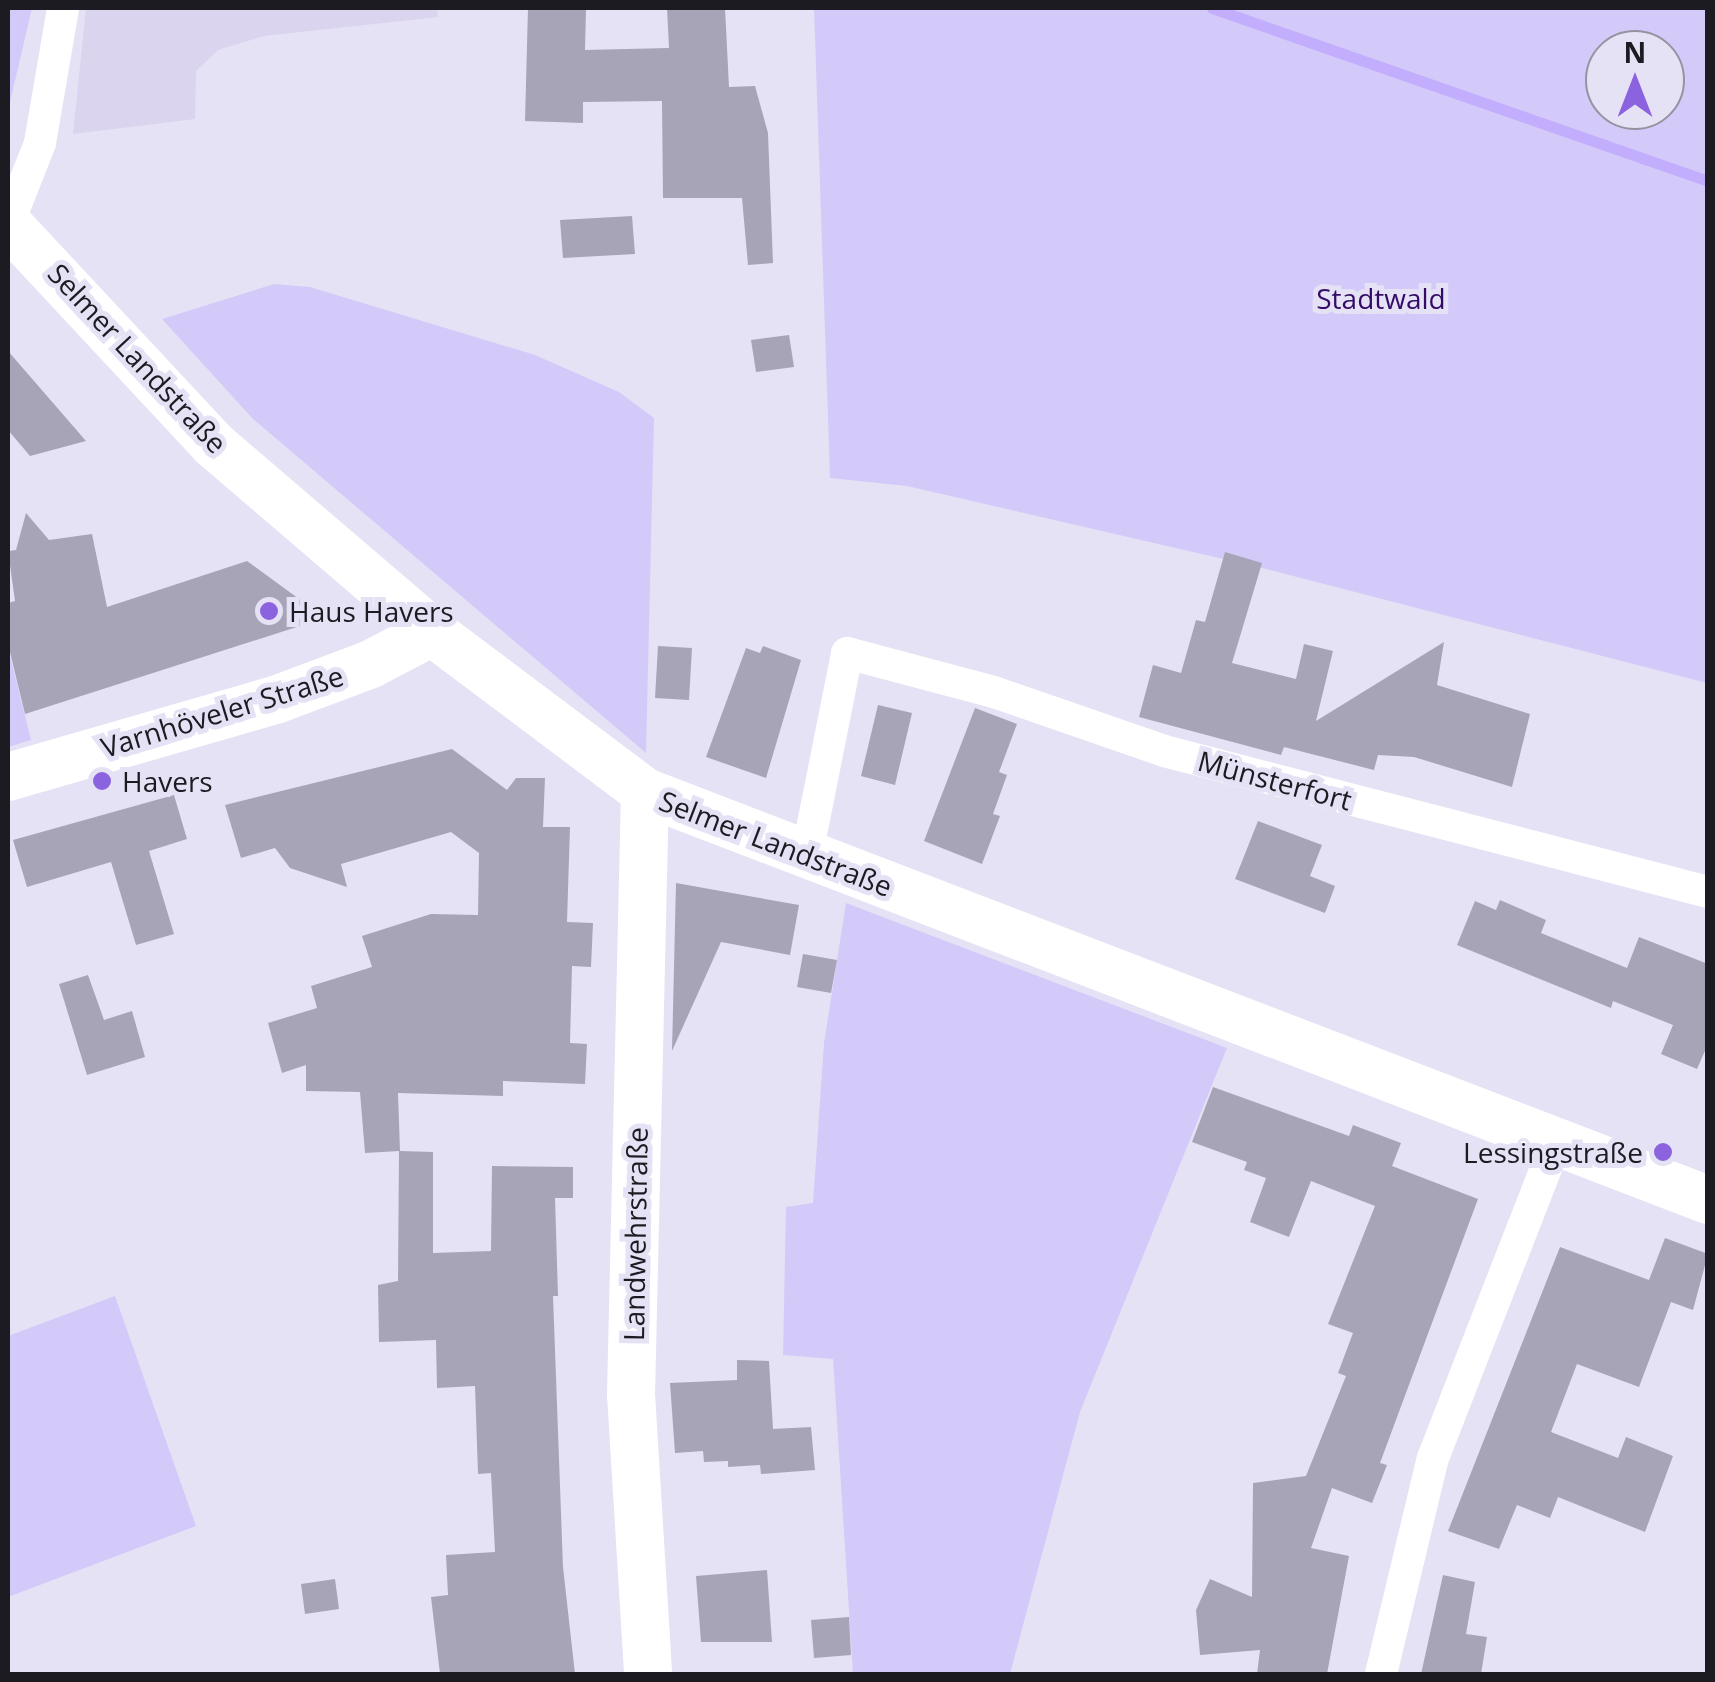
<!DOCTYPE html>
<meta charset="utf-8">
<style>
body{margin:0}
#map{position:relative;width:1715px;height:1682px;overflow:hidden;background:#e6e2f5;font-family:"Open Sans",sans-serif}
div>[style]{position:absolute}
.built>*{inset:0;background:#dad4ef}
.green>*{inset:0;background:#d4caf9}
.stream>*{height:11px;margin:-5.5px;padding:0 5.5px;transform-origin:5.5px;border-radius:5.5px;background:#c2aefc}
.building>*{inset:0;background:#a8a4b7}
.street>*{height:32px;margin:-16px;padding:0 16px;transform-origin:16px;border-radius:16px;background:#fff}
.secondary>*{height:48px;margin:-24px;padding:0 24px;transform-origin:24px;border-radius:24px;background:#fff}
.dots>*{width:28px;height:28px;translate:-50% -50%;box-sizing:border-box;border:5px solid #e6e2f5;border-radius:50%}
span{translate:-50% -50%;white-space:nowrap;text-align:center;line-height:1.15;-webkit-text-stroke:10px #e6e2f5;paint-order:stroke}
.park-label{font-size:28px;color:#340c67}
.street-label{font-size:28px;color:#1d1b22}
.poi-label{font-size:28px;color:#1d1b22}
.left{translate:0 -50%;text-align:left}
.right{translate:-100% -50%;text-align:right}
.frame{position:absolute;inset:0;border:10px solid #1d1b22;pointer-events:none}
.north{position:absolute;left:1585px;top:30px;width:100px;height:100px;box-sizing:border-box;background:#e6e2f5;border:2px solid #9692a1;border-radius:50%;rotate:0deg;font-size:28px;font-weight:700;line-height:40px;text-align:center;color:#1d1b22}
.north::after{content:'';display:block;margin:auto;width:35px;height:45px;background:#8b63de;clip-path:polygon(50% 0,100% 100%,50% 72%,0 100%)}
</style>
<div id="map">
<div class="built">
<i style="clip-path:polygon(86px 8px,437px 8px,438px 17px,264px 36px,218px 50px,196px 71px,195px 119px,73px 134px)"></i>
</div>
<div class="green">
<i style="clip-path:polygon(8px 8px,32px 8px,8px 111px)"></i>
<i style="clip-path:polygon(evenodd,814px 8px,1707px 8px,1707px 683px,1258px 567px,907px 486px,830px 478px,814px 8px,1605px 50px,1665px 50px,1665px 110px,1605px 110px,1605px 50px)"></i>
<i style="clip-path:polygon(274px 284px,310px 287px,535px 355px,619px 392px,654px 418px,646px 753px,253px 419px,162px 319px)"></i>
<i style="clip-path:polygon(8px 648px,31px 740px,8px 747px)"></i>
<i style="clip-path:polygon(846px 903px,1227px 1048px,1080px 1412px,1010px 1674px,853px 1674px,833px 1359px,783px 1355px,786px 1207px,813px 1203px,824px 1043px)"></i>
<i style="clip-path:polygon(115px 1296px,196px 1526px,8px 1597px,8px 1336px)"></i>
</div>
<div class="stream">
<i style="left:1212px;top:8px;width:525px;rotate:19.23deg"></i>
</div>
<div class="building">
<i style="clip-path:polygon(528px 8px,586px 8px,585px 50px,669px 48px,667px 8px,725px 8px,729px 87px,755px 86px,768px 133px,773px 263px,748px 265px,742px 198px,663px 198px,662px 101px,583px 102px,583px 123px,525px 121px)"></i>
<i style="clip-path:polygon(632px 216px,635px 254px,563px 258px,560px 220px)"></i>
<i style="clip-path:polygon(789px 335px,794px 367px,756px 372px,751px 340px)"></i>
<i style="clip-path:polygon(8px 351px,86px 441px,30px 456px,8px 430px)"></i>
<i style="clip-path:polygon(26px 513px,49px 540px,92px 534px,107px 607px,247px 561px,325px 618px,25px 714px,8px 644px,8px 603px,15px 601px,8px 551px,16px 550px)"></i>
<i style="clip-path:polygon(1225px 552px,1262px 563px,1232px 663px,1296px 679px,1304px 644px,1333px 651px,1316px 721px,1444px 642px,1437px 685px,1530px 714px,1512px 787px,1414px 757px,1378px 755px,1374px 770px,1284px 747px,1281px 755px,1139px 717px,1153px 665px,1181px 673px,1196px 620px,1205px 622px)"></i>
<i style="clip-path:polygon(658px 646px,692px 648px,689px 700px,655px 698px)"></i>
<i style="clip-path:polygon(763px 646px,801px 660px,766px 778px,706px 757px,746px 648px,760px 653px)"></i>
<i style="clip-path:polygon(878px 705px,912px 713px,895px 785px,861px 776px)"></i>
<i style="clip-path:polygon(975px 708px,1017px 724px,999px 772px,1007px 775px,993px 814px,1000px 816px,982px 864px,924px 841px)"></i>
<i style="clip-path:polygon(452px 749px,507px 790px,516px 778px,545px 778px,543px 827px,570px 827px,567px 922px,593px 923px,591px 967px,572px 966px,570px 1043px,587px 1044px,585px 1084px,503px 1081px,503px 1096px,398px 1093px,400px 1151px,433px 1152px,433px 1253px,491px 1251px,492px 1166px,573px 1167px,573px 1198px,555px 1198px,558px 1296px,553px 1296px,563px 1567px,575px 1674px,440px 1674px,431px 1597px,448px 1595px,446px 1555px,495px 1552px,491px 1473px,478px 1474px,475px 1386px,437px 1388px,436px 1340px,379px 1342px,378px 1285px,398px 1281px,399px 1151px,365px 1153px,360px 1092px,306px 1091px,306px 1065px,282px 1073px,268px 1023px,317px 1008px,311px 986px,372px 967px,362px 936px,431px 914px,478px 915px,479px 853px,451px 832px,341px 864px,347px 887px,290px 868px,275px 848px,241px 858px,225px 805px)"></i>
<i style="clip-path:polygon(174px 795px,187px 839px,149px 851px,174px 934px,136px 945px,111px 862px,27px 887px,13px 840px)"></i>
<i style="clip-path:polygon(1258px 821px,1322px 845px,1310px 876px,1335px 886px,1325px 913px,1235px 879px)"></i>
<i style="clip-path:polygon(676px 883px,799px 905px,790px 955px,721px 942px,672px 1051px)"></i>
<i style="clip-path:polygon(1500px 900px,1546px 920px,1541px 933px,1627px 968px,1639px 937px,1708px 964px,1708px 1044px,1697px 1069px,1661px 1054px,1673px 1025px,1613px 1001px,1611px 1008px,1457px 945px,1475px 901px,1496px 910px)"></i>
<i style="clip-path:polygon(803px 954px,837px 960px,831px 993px,797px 987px)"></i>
<i style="clip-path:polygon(88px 975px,104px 1020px,132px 1011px,145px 1057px,87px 1075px,59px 984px)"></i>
<i style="clip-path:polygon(1213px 1087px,1349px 1136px,1353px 1125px,1401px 1143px,1392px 1166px,1478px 1199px,1380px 1463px,1387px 1465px,1372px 1503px,1332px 1488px,1311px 1548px,1349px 1556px,1327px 1674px,1257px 1674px,1260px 1650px,1200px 1655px,1196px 1610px,1210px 1579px,1252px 1597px,1253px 1483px,1306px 1476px,1346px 1376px,1338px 1373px,1353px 1333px,1328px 1324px,1375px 1206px,1311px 1181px,1289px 1237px,1250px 1222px,1266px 1178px,1244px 1170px,1247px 1162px,1192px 1142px)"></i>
<i style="clip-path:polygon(1665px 1238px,1708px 1254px,1693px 1310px,1671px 1302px,1639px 1387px,1577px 1364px,1551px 1432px,1618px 1458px,1626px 1437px,1673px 1456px,1645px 1532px,1558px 1497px,1550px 1518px,1517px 1505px,1499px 1549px,1448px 1531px,1560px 1247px,1649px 1280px)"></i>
<i style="clip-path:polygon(737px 1360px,769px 1361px,773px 1429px,811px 1427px,815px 1470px,761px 1474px,760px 1465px,728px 1467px,728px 1461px,704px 1462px,703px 1451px,675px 1453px,670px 1383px,737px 1380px)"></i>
<i style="clip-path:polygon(767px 1570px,772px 1642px,701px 1642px,696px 1576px)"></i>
<i style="clip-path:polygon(1443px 1575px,1475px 1582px,1466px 1634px,1487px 1637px,1481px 1674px,1421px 1674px)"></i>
<i style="clip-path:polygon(335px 1579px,339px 1609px,305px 1614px,301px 1584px)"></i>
<i style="clip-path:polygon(849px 1617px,851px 1655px,814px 1658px,811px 1620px)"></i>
</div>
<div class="street">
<i style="left:8px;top:224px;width:87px;rotate:-68.4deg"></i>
<i style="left:40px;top:143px;width:137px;rotate:-80.3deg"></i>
<i style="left:807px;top:854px;width:205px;rotate:-78.7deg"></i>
<i style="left:847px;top:653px;width:152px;rotate:14.9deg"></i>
<i style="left:994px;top:692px;width:180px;rotate:19.1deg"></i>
<i style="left:1164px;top:751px;width:562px;rotate:14.53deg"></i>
<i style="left:1381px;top:1674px;width:222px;rotate:-76.5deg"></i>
<i style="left:1433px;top:1458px;width:338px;rotate:-68.7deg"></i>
</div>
<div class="secondary">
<i style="left:8px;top:224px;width:301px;rotate:47deg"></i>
<i style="left:213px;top:444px;width:289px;rotate:40.6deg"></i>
<i style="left:432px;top:632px;width:266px;rotate:36.9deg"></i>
<i style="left:645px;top:792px;width:1139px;rotate:21deg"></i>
<i style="left:8px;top:777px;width:281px;rotate:-16.1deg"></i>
<i style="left:278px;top:699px;width:99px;rotate:-20.6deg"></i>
<i style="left:371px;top:664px;width:69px;rotate:-27.7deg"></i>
<i style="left:645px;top:792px;width:602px;rotate:91.33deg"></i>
<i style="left:631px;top:1394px;width:281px;rotate:86.5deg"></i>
</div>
<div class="dots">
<i style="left:269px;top:611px;background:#8b63de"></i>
<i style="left:102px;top:781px;background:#8b63de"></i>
<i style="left:1663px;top:1152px;background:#8b63de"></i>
</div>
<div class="park-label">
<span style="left:1381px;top:298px">Stadtwald</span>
</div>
<div class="street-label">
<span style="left:138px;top:358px;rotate:47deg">Selmer Landstraße</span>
<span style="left:222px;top:711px;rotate:-17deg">Varnhöveler Straße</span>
<span style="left:1275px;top:780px;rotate:15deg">Münsterfort</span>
<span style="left:776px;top:843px;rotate:21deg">Selmer Landstraße</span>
<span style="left:635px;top:1234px;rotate:-89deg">Landwehrstraße</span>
</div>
<div class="poi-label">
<span class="left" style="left:289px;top:611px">Haus Havers</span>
<span class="left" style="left:122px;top:781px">Havers</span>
<span class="right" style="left:1643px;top:1152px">Lessingstraße</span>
</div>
<div class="frame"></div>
<div class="north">N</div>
</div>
